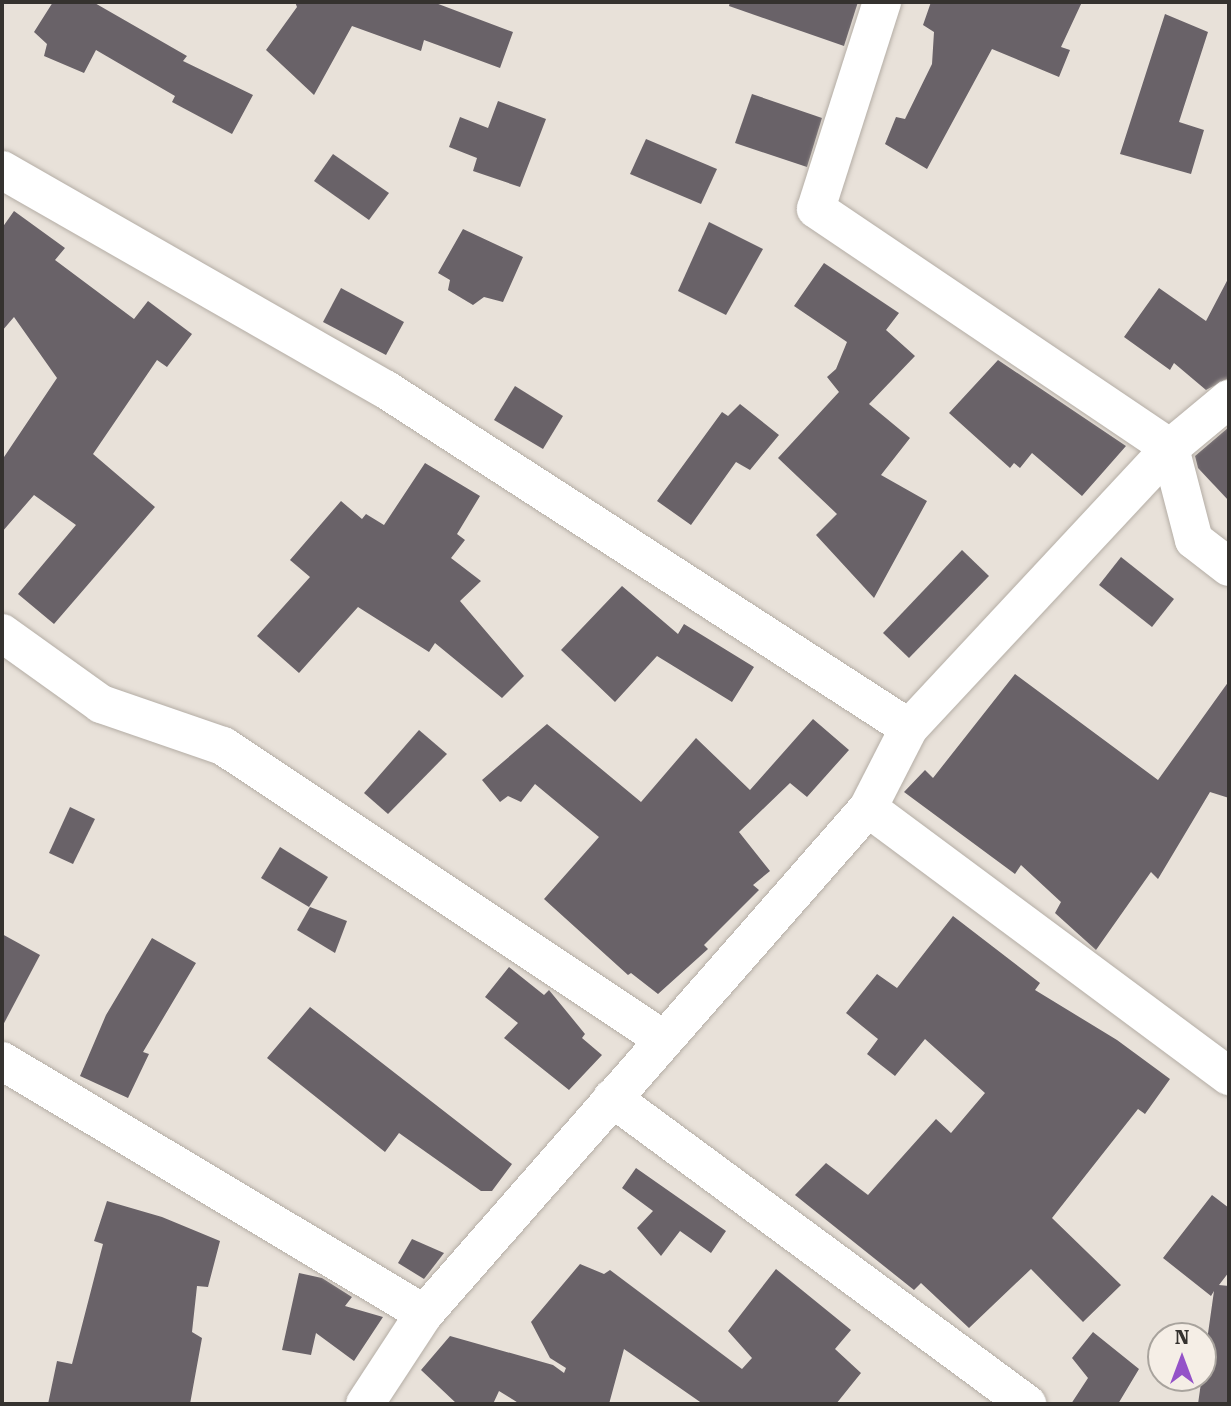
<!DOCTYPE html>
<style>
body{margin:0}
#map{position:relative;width:1231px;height:1406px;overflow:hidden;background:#e8e1d9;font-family:"Roboto Serif",serif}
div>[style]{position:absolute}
.building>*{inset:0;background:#696268}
.roads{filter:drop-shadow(0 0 2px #b4ada5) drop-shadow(0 0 2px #b4ada5)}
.minor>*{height:38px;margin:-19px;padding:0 19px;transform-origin:19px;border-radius:19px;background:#fff}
span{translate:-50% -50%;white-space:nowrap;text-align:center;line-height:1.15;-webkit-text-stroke:7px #f5eee6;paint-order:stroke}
.frame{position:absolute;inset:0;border:4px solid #35322f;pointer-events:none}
.north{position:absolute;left:1147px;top:1322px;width:70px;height:70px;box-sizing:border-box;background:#f5eee6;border:2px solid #a8a39d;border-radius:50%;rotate:0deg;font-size:19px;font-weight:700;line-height:28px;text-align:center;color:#35322f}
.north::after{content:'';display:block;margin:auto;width:24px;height:32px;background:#9452c8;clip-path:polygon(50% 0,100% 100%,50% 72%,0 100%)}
</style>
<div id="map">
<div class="building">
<i style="clip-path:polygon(53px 2px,93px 2px,187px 56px,183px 61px,253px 95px,232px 134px,172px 102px,175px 96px,96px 50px,84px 73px,44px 56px,47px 44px,34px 32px)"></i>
<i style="clip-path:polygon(295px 2px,433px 2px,513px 32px,500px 68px,424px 40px,421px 51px,352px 26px,314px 95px,266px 50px,297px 7px)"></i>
<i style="clip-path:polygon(730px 2px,858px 2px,844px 46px,729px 6px)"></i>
<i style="clip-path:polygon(931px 2px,1082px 2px,1061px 47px,1070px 50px,1059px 77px,992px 49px,927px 169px,885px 144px,896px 117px,905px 119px,932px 64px,934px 32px,923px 25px)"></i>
<i style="clip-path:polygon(1165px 14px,1208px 32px,1179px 122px,1204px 130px,1191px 174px,1120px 154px)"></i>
<i style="clip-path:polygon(752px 94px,822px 118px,807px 167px,735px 143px)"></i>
<i style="clip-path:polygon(498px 101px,546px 119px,520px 187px,473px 171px,477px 158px,449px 147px,460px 117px,488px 128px)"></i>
<i style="clip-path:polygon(646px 139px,717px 169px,701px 204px,630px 174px)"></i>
<i style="clip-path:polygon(333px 154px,389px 193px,369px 220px,314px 181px)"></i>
<i style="clip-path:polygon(14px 211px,65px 248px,55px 260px,134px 319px,148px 301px,192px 334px,167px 367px,157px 360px,93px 454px,155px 507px,54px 624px,18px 594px,76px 525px,34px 495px,2px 532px,2px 460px,57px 378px,14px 317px,2px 331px,2px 228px)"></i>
<i style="clip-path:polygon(709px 222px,763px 249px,726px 315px,678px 291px)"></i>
<i style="clip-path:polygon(463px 229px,523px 257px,503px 302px,484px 297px,473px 305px,448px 290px,450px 280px,438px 273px)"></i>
<i style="clip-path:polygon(824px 263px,899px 313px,886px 330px,915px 356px,869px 404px,910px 438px,881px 475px,927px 501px,874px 598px,816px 535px,837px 514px,778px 458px,839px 392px,827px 377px,836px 369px,847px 342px,794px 306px)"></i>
<i style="clip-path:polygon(1229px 277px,1229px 378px,1206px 390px,1174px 363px,1170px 370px,1124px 337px,1159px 288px,1206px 321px)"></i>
<i style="clip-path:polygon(341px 288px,404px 322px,386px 355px,323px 322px)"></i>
<i style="clip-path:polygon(998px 360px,1126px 446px,1082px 496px,1032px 453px,1020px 468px,1014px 463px,1010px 468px,949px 413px)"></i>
<i style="clip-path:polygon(515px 386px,563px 416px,543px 449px,494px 420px)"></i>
<i style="clip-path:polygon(740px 404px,779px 435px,750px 470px,736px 462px,691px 525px,657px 501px,722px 412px,728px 416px)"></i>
<i style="clip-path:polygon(1229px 427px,1229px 501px,1198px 468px,1195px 456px)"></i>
<i style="clip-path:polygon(425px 463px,480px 496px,457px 534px,465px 540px,451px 558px,481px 581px,460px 601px,524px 676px,502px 698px,435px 643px,429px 652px,358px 607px,299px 673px,257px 636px,310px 577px,290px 560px,341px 501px,362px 519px,366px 514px,384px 525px)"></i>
<i style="clip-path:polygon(962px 550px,989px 576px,909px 658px,883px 633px)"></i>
<i style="clip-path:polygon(1121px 557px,1174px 599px,1152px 627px,1099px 585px)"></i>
<i style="clip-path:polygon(622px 586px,678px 634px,684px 624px,754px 667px,732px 702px,657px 656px,615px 702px,561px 650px)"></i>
<i style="clip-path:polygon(1015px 674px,1158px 780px,1229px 681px,1229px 798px,1210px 792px,1158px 879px,1151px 872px,1096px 950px,1055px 913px,1061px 902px,1021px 865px,1015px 874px,904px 792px,925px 770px,933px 778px)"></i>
<i style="clip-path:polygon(813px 719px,849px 750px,807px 797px,790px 783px,739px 832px,770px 871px,753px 885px,759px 890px,704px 945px,708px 949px,658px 994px,631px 973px,628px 975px,544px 899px,599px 837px,535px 784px,521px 802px,508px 796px,500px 802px,482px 780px,547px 724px,641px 802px,696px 738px,750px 790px)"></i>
<i style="clip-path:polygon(419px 730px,447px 754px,388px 814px,364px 793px)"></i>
<i style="clip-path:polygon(70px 807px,95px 819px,73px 864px,49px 853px)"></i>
<i style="clip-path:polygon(280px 847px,328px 877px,309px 907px,261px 878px)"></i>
<i style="clip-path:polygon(310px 907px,347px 921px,335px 953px,297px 930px)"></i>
<i style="clip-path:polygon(953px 916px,1040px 983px,1035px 990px,1117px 1040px,1170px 1079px,1145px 1114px,1138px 1109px,1052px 1218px,1121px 1285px,1083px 1322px,1031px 1269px,969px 1328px,921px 1283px,914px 1290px,795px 1195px,826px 1163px,868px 1195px,936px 1119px,951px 1133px,985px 1093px,925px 1039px,895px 1076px,867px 1054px,878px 1039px,846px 1013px,877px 974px,897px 988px)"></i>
<i style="clip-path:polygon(2px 934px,40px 955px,2px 1027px)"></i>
<i style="clip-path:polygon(152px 938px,196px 963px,143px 1052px,149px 1054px,128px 1098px,80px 1076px,106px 1015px)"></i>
<i style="clip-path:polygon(509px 967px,544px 995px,549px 990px,585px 1034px,582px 1038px,602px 1055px,569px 1090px,504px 1038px,518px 1023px,485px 997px)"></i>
<i style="clip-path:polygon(310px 1007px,512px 1164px,492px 1191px,481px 1191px,399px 1133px,385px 1152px,267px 1058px)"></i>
<i style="clip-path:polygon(636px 1168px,726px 1231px,711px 1253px,680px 1231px,661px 1256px,637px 1228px,653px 1211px,622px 1188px)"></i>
<i style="clip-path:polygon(1212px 1195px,1229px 1208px,1229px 1272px,1219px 1285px,1229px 1286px,1229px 1404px,1198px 1404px,1214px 1291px,1211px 1296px,1163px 1258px)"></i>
<i style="clip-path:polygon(107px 1201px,162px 1217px,220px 1241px,208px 1287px,197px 1286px,192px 1332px,202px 1338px,190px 1404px,48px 1404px,57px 1361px,72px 1364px,103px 1244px,94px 1241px)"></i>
<i style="clip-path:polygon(412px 1239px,444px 1253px,424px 1279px,398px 1263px)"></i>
<i style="clip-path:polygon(580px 1264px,604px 1274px,610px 1270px,742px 1369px,752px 1358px,728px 1331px,776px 1269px,851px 1330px,835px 1349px,861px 1373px,836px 1404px,703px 1404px,624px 1349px,609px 1404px,520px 1404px,499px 1391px,493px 1404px,457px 1404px,421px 1370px,450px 1336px,553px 1365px,564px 1373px,566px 1368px,550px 1358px,531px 1322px)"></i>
<i style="clip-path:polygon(299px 1273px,322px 1278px,352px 1297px,345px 1306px,383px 1317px,354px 1361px,316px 1333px,311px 1355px,282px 1350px)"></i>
<i style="clip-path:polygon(1093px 1332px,1139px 1369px,1118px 1404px,1071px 1404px,1088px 1378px,1072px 1358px)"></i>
</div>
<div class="roads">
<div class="minor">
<i style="left:882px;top:2px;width:217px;rotate:107.7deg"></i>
<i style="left:816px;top:209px;width:427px;rotate:34deg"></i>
<i style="left:1170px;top:448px;width:95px;rotate:75.4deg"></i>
<i style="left:1194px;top:540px;width:44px;rotate:37.6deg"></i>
<i style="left:2px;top:170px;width:441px;rotate:29.8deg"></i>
<i style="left:385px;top:389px;width:624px;rotate:32.9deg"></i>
<i style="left:2px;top:633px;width:122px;rotate:35.6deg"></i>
<i style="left:101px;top:704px;width:129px;rotate:19deg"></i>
<i style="left:223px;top:746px;width:529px;rotate:33.66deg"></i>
<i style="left:868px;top:808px;width:450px;rotate:36.6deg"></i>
<i style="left:2px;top:1061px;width:492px;rotate:30.9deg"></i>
<i style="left:612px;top:1098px;width:516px;rotate:36.4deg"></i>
<i style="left:365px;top:1404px;width:108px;rotate:-56.8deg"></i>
<i style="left:424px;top:1314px;width:673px;rotate:-48.73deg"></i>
<i style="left:868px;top:808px;width:90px;rotate:-62.9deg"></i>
<i style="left:909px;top:728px;width:383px;rotate:-47deg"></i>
<i style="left:1170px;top:448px;width:77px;rotate:-39.7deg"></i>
</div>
</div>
<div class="frame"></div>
<div class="north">N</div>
</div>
